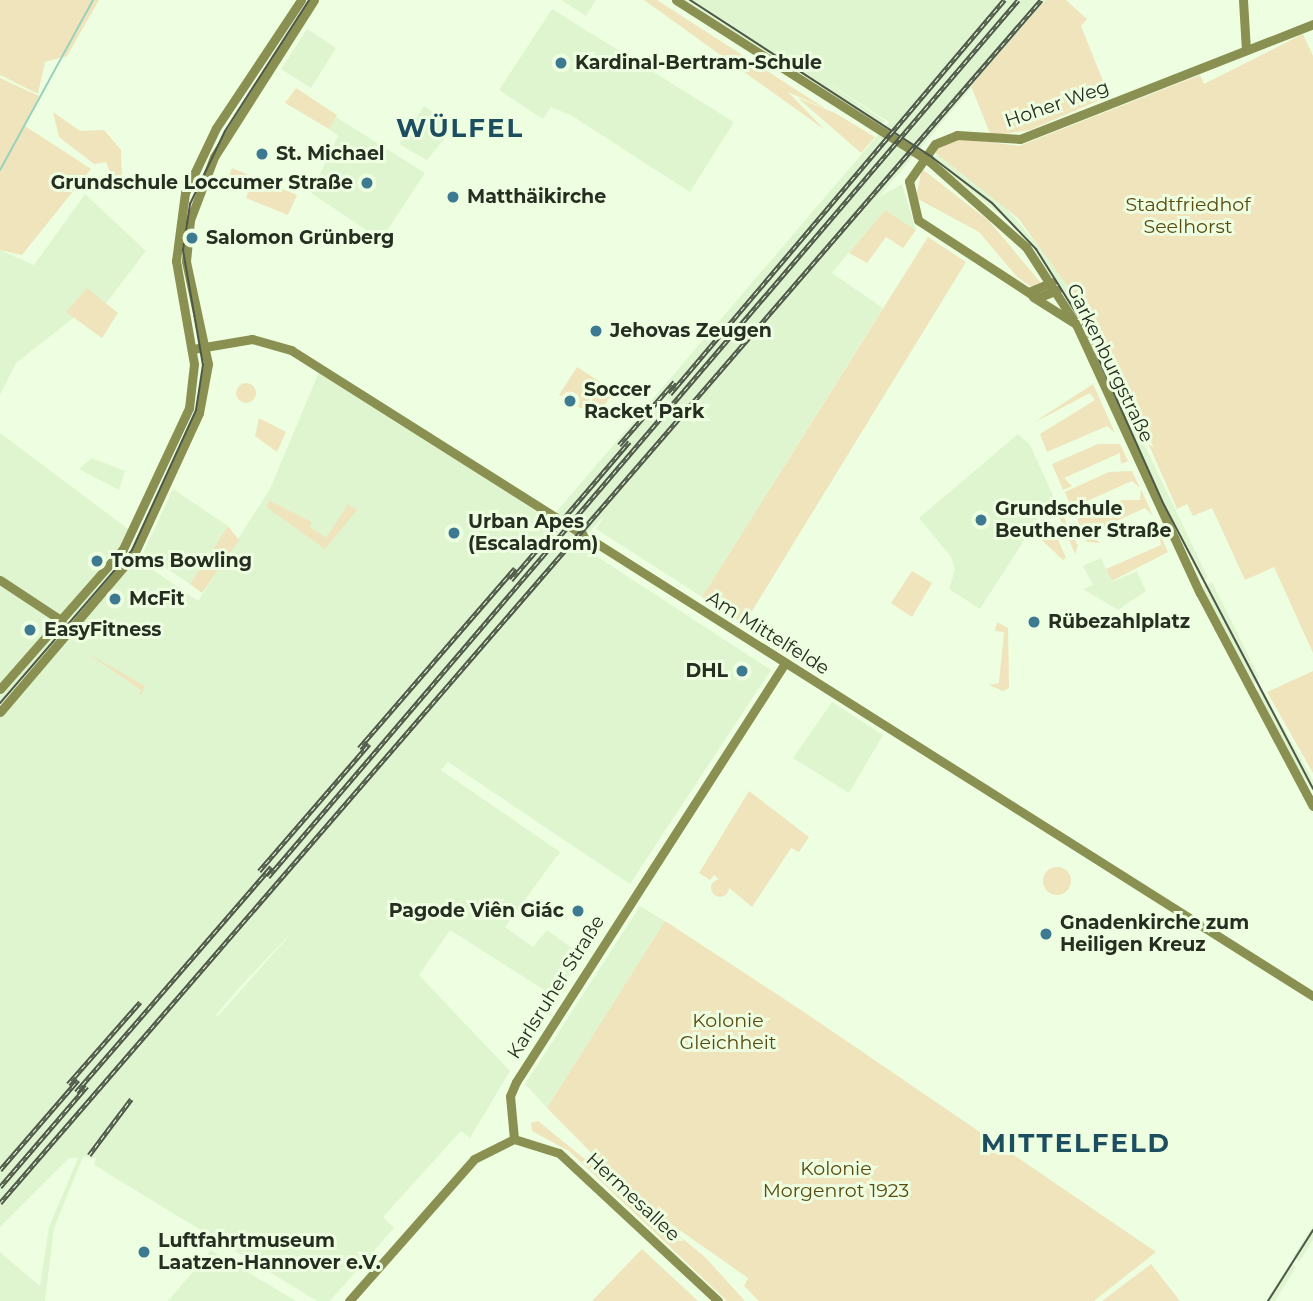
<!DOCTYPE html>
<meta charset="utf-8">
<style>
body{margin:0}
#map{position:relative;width:1313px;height:1301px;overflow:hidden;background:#edffe0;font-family:Montserrat,sans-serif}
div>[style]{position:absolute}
.built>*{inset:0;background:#dff5d0}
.green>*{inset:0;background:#efe4bb}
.round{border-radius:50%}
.stream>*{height:2px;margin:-1px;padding:0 1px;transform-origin:1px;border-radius:1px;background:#98d1bc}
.secondary>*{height:9px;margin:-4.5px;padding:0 4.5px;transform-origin:4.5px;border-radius:4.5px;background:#8a9051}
.tram>*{height:2px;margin:-1px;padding:0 1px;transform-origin:1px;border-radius:1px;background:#4e5848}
.rail>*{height:4.5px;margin-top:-2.25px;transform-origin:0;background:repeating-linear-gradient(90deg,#edffe0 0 5px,#4e5848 0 10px);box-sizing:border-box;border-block:2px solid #4e5848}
.dots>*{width:19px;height:19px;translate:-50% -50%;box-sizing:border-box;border:4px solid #edffe0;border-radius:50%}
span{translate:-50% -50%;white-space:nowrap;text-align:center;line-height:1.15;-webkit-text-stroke:6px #edffe0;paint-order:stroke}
.poi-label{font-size:19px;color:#262d21;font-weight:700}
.left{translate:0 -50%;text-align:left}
.right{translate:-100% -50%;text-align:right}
.street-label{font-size:19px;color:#262d21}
.park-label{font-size:19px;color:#594a0f}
.district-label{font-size:26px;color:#1d4e60;font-weight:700;letter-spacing:2px}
</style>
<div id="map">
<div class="built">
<i style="clip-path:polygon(561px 0,596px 0,586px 16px)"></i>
<i style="clip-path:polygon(evenodd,685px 0,1046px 0,879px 197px,902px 184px,916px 230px,885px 210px,832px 273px,883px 308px,702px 597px,596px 529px,604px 516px,578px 544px,771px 670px,630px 884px,448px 762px,441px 770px,560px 852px,505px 927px,533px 947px,547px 930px,583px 956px,555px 997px,450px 930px,419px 975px,510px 1071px,470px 1138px,461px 1131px,383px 1217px,394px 1228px,330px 1301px,317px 1301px,94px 1165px,96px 1158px,83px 1157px,54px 1228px,45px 1301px,0 1301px,0 1252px,40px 1286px,49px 1227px,78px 1158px,69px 1158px,0 1227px,0 433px,131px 531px,123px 549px,198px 601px,270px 489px,319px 372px,552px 517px,889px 122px,813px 73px,885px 121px,880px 126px,685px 0,296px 928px,218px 1016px,216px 1015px,239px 988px,296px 928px)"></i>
<i style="clip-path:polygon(552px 9px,734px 122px,690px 192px,572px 116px,551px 107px,543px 119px,499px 90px)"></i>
<i style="clip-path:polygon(307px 29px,336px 48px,311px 88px,281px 69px)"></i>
<i style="clip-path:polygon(424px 106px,455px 126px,427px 160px,399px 144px)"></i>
<i style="clip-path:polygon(336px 117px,425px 173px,381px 240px,311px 193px,338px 136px,329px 129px)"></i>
<i style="clip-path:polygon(937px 154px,1001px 202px,1064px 276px,1208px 578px,1202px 581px,1166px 511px,1066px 295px,1011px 223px,932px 160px)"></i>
<i style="clip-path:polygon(85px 194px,146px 251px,107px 302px,72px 319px,16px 363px,0 395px,0 250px,34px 265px)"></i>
<i style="clip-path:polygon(1018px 434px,1030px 445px,1053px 495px,980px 609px,949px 589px,955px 570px,951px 557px,919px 518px)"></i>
<i style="clip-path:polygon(92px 458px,125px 471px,119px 490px,79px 469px)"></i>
<i style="clip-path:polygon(173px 489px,228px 526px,190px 584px,143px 553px)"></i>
<i style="clip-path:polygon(1101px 558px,1112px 582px,1137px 571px,1146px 591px,1118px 610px,1083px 589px,1093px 585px,1083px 566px)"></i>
<i style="clip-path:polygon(1212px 582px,1259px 677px,1254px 685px,1202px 587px)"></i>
<i style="clip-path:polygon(1261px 688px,1313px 780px,1313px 792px,1283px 745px,1256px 691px)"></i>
<i style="clip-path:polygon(832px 702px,883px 735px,849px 793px,793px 758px)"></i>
<i style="clip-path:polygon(640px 906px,665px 921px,547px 1108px,525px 1084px)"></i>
<i style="clip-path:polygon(1313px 1226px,1313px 1240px,1299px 1262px,1293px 1257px)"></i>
<i style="clip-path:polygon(211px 1250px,296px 1301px,168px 1301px)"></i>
<i style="clip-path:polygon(1290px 1263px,1296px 1267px,1275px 1301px,1266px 1301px)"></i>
</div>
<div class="green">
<i style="clip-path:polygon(0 0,99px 0,67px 56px,45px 62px,38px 94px,0 75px)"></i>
<i style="clip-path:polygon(644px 0,657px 0,826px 109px,788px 92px,825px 130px)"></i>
<i style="clip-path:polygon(1046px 0,1066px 0,1087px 19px,1081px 26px,1109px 96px,1030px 130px,991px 136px,971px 86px)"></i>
<i style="clip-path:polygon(1303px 34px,1313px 56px,1313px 653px,1274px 567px,1245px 580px,1212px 508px,1193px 516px,1187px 504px,1177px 509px,1086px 301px,1081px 304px,1018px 218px,933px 151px,957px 138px,1019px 146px,1200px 75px,1204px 84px)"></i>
<i style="clip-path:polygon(0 78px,39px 96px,25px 126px,91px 169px,22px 255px,0 250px)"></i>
<i style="clip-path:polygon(296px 88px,337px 115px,329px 129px,285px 103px)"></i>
<i style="clip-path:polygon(798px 98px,835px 113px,875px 137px,861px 153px)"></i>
<i style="clip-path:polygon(53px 112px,80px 131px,104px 130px,121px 150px,122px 181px,113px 180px,106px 162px,94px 164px,59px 137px)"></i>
<i style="clip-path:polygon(232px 168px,297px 195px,288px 215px,246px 198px,250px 187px,228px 179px)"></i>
<i style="clip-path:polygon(922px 169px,989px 221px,1041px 283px,1033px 288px,1017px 277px,979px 232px,916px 198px)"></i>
<i style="clip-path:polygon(885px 210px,916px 230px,903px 248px,886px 237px,867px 263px,849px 253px)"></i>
<i style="clip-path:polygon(928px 237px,966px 262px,744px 624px,702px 597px)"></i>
<i style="clip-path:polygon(87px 288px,118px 313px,102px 338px,66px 312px)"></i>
<i style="clip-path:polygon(577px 367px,614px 391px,596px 418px,559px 395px)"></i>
<i class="round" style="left:236px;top:383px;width:20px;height:20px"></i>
<i style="clip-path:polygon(1093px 384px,1115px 433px,1107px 426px,1047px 452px,1040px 434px,1095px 400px,1090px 393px,1033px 423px)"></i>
<i style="clip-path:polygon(259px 418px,286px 432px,277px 452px,255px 436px)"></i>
<i style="clip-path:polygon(1098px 444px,1120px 444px,1128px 461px,1121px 464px,1120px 453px,1064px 478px,1072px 486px,1063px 490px,1052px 464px)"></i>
<i style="clip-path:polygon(1132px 471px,1140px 488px,1132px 481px,1078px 505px,1081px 512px,1072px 510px,1065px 492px,1109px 472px)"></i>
<i style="clip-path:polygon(1141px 489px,1153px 516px,1145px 508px,1090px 533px,1100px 543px,1087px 542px,1077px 519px,1122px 500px,1140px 500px)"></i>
<i style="clip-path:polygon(274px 493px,270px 501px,312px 522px,310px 527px,326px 538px,348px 504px,357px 510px,325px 549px,266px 507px)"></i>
<i style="clip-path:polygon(1062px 513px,1078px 546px,1075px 554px,1058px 514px)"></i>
<i style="clip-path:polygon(1049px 519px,1066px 558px,1063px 560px,1031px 530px)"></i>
<i style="clip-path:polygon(228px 526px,239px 540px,202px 593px,190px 584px)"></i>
<i style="clip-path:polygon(1159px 532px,1168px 552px,1112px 581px,1106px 569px,1161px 545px)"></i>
<i style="clip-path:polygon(912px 571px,932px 583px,912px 617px,891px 603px)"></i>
<i style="clip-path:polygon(997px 622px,1008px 628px,1009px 688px,1003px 691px,989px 685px,999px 683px,1004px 632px,995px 631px)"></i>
<i style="clip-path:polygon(84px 651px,145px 686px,142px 694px,138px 695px,141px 690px)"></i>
<i style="clip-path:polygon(1313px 671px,1313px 773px,1267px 692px)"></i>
<i style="clip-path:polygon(749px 791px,809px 837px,799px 852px,791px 848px,752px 907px,714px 875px,710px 880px,699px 873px)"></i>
<i class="round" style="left:1043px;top:867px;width:28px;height:28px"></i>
<i class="round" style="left:711px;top:879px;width:18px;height:18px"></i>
<i style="clip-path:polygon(665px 921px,801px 1010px,1156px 1252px,1094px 1301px,759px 1301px,744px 1286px,748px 1278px,641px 1203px,547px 1108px)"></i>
<i style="clip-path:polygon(538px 1121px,705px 1257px,745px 1301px,727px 1301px,569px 1151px,532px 1131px,531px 1123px)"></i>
<i style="clip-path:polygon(642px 1249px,698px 1301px,592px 1301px)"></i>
<i style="clip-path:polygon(1151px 1264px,1180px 1301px,1102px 1301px)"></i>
</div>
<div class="stream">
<i style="left:0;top:170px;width:194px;rotate:-61.3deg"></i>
</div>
<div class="secondary">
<i style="left:676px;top:0;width:301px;rotate:32.5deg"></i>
<i style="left:930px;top:162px;width:128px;rotate:41.5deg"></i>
<i style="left:1026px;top:247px;width:92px;rotate:57deg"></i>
<i style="left:1076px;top:324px;width:296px;rotate:65.3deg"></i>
<i style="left:1200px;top:593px;width:241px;rotate:62.1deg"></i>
<i style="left:1243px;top:0;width:50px;rotate:86.6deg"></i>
<i style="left:1057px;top:290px;width:22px;rotate:158deg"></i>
<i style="left:1037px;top:298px;width:142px;rotate:-146.8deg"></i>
<i style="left:918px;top:220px;width:40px;rotate:-103deg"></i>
<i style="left:909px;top:181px;width:45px;rotate:-54.9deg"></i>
<i style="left:935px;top:144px;width:24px;rotate:-22deg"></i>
<i style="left:957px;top:135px;width:63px;rotate:3.6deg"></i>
<i style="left:1020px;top:139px;width:315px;rotate:-21.4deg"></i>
<i style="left:1029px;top:292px;width:25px;rotate:-23deg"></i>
<i style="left:1033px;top:297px;width:51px;rotate:32.1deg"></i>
<i style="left:193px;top:349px;width:60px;rotate:-9.6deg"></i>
<i style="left:252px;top:339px;width:41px;rotate:15.8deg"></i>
<i style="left:291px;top:350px;width:1209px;rotate:32.3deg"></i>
<i style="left:0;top:580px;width:74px;rotate:33.5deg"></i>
<i style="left:0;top:689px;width:186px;rotate:-48.7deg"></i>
<i style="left:123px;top:549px;width:156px;rotate:-64.9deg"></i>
<i style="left:189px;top:408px;width:44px;rotate:-83.5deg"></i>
<i style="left:194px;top:364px;width:105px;rotate:-99.9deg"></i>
<i style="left:176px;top:261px;width:69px;rotate:-82.5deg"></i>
<i style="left:185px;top:193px;width:72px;rotate:-64.5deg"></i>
<i style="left:216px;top:128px;width:154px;rotate:-56.4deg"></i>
<i style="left:0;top:712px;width:205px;rotate:-49.6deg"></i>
<i style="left:133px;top:556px;width:157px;rotate:-65.2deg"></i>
<i style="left:199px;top:413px;width:50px;rotate:-79.6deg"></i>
<i style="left:208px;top:364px;width:105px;rotate:-102.1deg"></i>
<i style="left:186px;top:261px;width:41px;rotate:-84.4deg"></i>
<i style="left:190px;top:220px;width:67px;rotate:-69.1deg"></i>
<i style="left:214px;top:157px;width:186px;rotate:-57.5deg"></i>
<i style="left:514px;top:1139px;width:43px;rotate:-95.3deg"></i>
<i style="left:510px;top:1096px;width:15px;rotate:-67deg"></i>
<i style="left:516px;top:1082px;width:496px;rotate:-57.3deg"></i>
<i style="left:349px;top:1301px;width:189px;rotate:-48.6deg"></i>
<i style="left:474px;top:1159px;width:45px;rotate:-26.6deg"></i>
<i style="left:514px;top:1139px;width:47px;rotate:17.3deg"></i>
<i style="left:559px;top:1153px;width:217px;rotate:42.9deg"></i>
</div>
<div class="tram">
<i style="left:690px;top:0;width:290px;rotate:33deg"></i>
<i style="left:933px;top:158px;width:74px;rotate:37.3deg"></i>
<i style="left:992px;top:203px;width:64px;rotate:46.3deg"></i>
<i style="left:1036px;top:249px;width:89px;rotate:57.9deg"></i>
<i style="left:1083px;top:324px;width:194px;rotate:65.9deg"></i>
<i style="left:1162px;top:501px;width:325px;rotate:62.3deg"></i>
<i style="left:0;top:703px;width:202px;rotate:-49.2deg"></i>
<i style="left:132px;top:550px;width:154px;rotate:-65.4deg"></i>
<i style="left:196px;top:410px;width:46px;rotate:-81.2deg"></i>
<i style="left:203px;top:365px;width:117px;rotate:-99.9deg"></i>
<i style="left:183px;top:250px;width:47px;rotate:-81.3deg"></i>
<i style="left:190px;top:204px;width:81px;rotate:-64.4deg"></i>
<i style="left:225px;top:131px;width:156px;rotate:-57.3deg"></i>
<i style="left:1268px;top:1301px;width:84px;rotate:-57.6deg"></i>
</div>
<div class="rail">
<i style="left:670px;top:394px;width:517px;rotate:-49.71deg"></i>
<i style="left:619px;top:445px;width:84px;rotate:-48.9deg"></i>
<i style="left:511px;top:580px;width:182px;rotate:-49.5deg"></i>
<i style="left:359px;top:748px;width:238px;rotate:-49.1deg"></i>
<i style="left:259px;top:871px;width:168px;rotate:-49.1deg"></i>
<i style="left:268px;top:877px;width:1154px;rotate:-49.46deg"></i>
<i style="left:68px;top:1084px;width:109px;rotate:-48.7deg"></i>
<i style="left:76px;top:1092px;width:298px;rotate:-49.1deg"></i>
<i style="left:89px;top:1155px;width:70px;rotate:-53.1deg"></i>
<i style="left:0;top:1170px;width:119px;rotate:-49.1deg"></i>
<i style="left:0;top:1187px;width:133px;rotate:-49.3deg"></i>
<i style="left:0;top:1203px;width:1591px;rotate:-49.13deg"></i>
</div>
<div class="dots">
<i style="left:561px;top:63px;background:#3d7990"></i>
<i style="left:262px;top:154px;background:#3d7990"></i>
<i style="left:367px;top:183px;background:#3d7990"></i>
<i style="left:453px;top:197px;background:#3d7990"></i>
<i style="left:192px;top:238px;background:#3d7990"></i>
<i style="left:596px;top:331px;background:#3d7990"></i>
<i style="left:570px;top:401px;background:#3d7990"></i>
<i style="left:981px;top:520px;background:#3d7990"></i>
<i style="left:454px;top:533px;background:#3d7990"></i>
<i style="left:97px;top:561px;background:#3d7990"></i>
<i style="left:115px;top:599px;background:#3d7990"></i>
<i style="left:1034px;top:622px;background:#3d7990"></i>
<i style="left:30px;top:630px;background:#3d7990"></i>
<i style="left:742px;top:671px;background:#3d7990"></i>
<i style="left:578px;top:911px;background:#3d7990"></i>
<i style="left:1046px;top:934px;background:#3d7990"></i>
<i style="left:144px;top:1252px;background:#3d7990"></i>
</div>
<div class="poi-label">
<span class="left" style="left:575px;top:63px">Kardinal-Bertram-Schule</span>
<span class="left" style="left:276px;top:154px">St. Michael</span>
<span class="right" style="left:353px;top:183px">Grundschule Loccumer Straße</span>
<span class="left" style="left:467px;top:197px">Matthäikirche</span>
<span class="left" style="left:206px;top:238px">Salomon Grünberg</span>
<span class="left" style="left:610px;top:331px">Jehovas Zeugen</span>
<span class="left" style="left:584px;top:401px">Soccer<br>Racket Park</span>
<span class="left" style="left:995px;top:520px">Grundschule<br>Beuthener Straße</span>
<span class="left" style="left:468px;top:533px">Urban Apes<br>(Escaladrom)</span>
<span class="left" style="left:111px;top:561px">Toms Bowling</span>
<span class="left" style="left:129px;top:599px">McFit</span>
<span class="left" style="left:1048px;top:622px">Rübezahlplatz</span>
<span class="left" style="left:44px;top:630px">EasyFitness</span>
<span class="right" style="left:728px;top:671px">DHL</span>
<span class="right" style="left:564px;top:911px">Pagode Viên Giác</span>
<span class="left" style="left:1060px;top:934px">Gnadenkirche zum<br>Heiligen Kreuz</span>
<span class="left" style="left:158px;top:1252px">Luftfahrtmuseum<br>Laatzen-Hannover e.V.</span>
</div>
<div class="street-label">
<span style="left:1057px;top:104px;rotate:-19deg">Hoher Weg</span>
<span style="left:1110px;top:363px;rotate:64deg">Garkenburgstraße</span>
<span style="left:768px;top:633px;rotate:32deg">Am Mittelfelde</span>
<span style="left:556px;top:987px;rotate:-58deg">Karlsruher Straße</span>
<span style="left:633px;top:1197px;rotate:43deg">Hermesallee</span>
</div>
<div class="park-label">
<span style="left:1188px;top:216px">Stadtfriedhof<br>Seelhorst</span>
<span style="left:728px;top:1032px">Kolonie<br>Gleichheit</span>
<span style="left:836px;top:1180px">Kolonie<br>Morgenrot 1923</span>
</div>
<div class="district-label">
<span style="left:460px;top:129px">WÜLFEL</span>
<span style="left:1076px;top:1144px">MITTELFELD</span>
</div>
</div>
